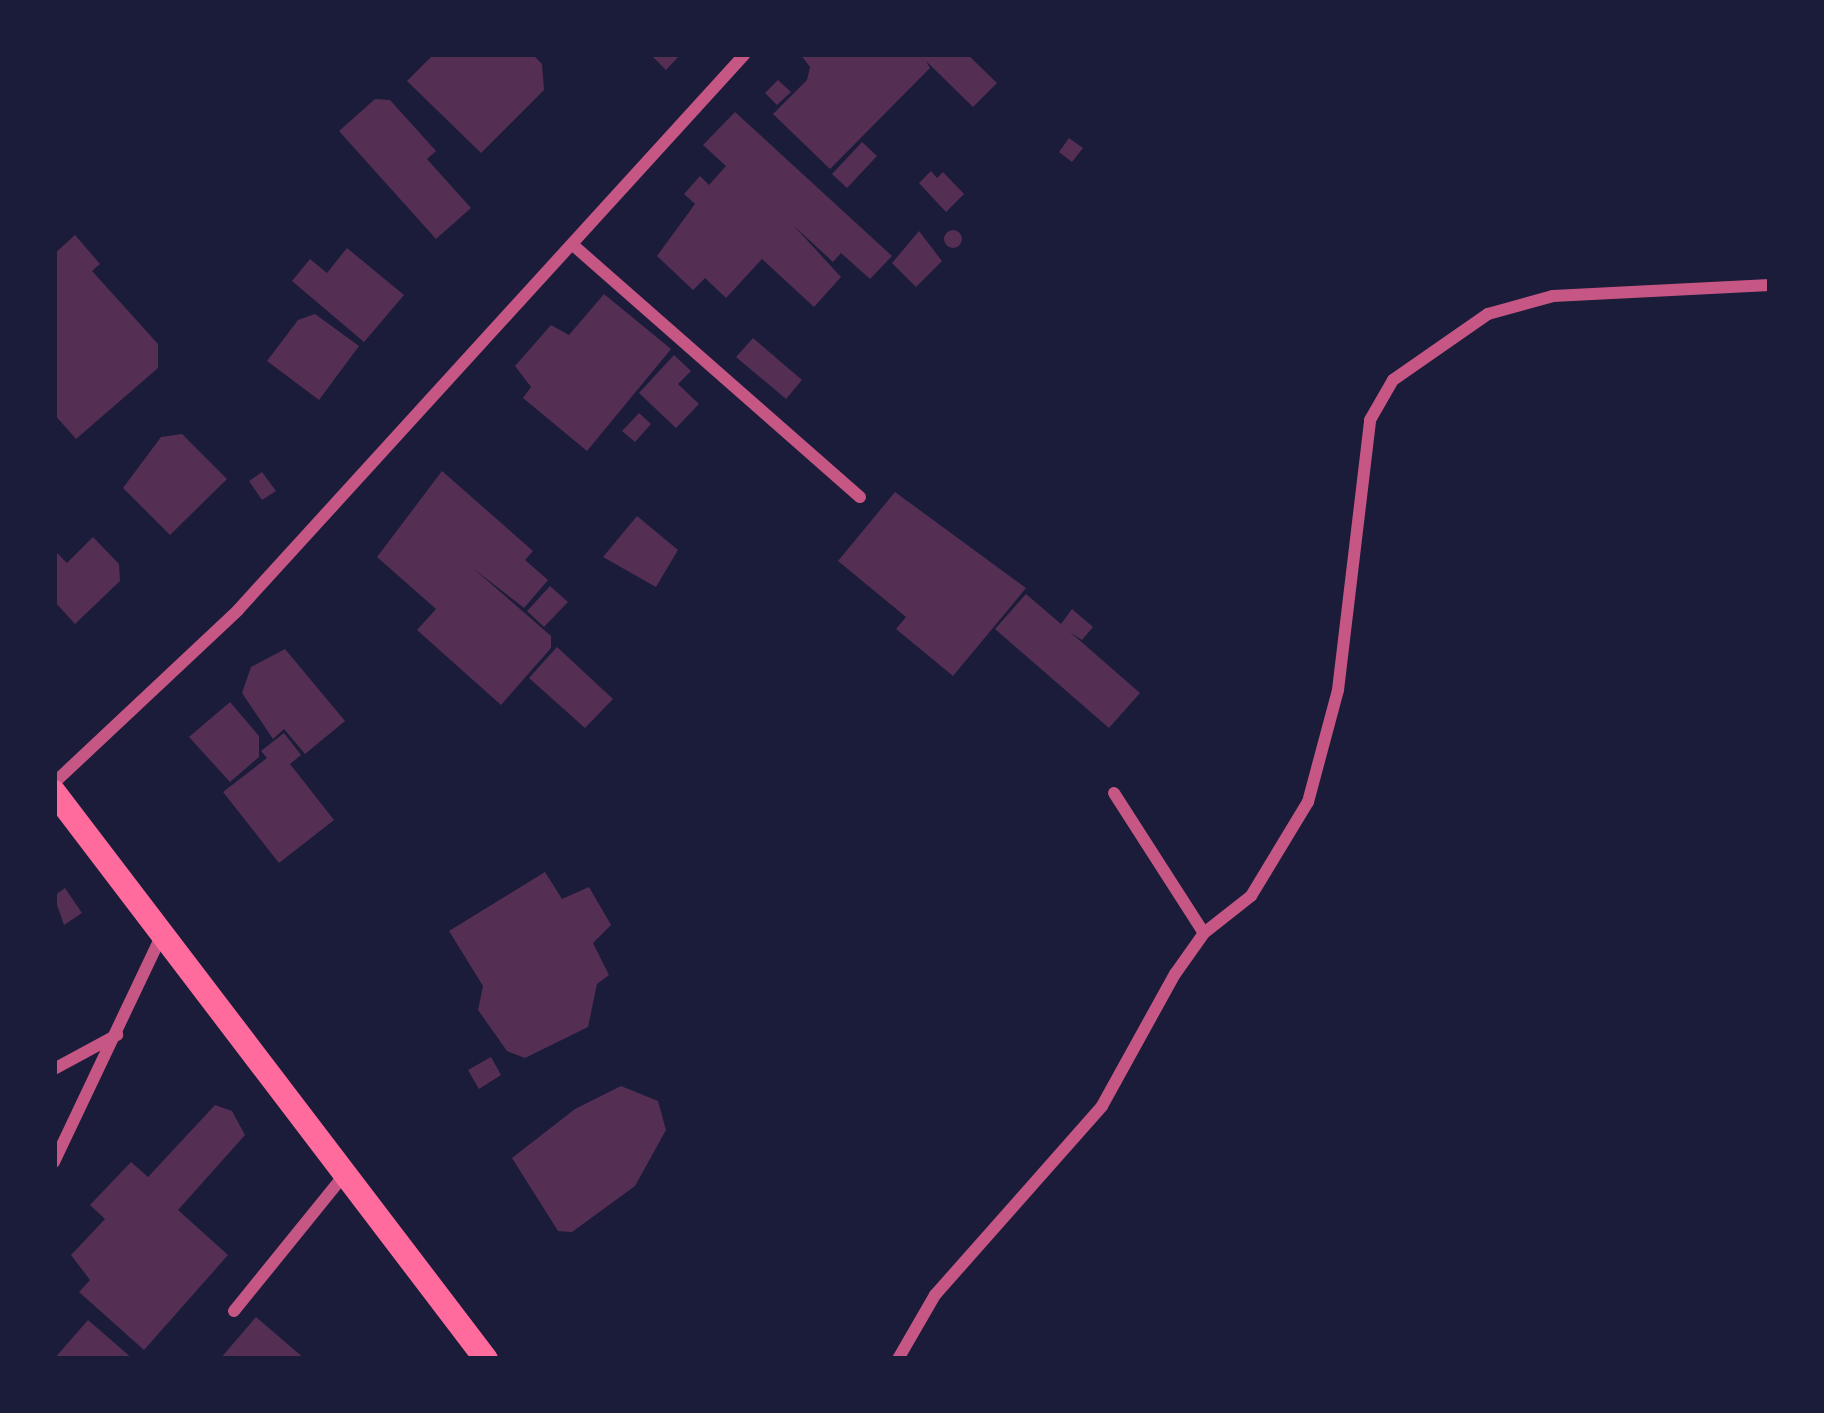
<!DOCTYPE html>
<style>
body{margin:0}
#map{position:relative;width:1824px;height:1413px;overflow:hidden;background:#1b1b3a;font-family:"Exo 2",sans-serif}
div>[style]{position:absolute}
.building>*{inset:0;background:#542f53}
.round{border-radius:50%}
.minor>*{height:12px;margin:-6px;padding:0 6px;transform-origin:6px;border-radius:6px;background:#c65784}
.secondary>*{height:24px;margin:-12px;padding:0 12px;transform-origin:12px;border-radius:12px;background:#ff6b9d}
span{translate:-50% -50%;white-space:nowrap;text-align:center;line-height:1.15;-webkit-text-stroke:9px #1b1b3a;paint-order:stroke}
.frame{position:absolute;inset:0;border:57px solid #1b1b3a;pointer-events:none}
</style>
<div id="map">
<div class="building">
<i style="clip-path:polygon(434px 54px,532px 54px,542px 64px,544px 90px,481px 153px,407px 81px)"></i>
<i style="clip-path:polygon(650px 54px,681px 54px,666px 70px)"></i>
<i style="clip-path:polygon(800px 54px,967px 54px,997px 83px,973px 107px,926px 61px,930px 68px,830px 169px,773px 114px,807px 80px,810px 67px)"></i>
<i style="clip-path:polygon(778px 80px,791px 92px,777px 105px,765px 93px)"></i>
<i style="clip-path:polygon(375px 99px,390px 100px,436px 151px,427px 159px,471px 208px,436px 239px,339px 131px)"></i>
<i style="clip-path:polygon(735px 112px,892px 256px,870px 279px,841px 253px,833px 262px,794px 226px,841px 277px,814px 307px,762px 259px,726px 298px,705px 278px,693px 290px,657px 256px,695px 204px,684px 194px,700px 176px,709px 185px,726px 166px,703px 145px)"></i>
<i style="clip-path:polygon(1069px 138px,1083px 148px,1072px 162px,1059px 152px)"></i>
<i style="clip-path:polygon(862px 142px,877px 156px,847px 188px,832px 174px)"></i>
<i style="clip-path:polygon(931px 171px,937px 178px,943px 172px,964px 194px,946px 212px,919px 183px)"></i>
<i class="round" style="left:944px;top:230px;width:18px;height:18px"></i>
<i style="clip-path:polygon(919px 231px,942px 261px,916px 287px,892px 263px)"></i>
<i style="clip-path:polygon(75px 235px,100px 264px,92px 271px,158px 344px,158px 368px,76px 439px,54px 414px,54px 254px)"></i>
<i style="clip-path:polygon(347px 248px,404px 295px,364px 342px,292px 281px,310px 259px,327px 273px)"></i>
<i style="clip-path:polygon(604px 294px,671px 349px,587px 451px,523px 398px,531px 387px,515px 366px,551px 325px,569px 335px)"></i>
<i style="clip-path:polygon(315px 314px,359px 346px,319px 400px,267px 361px,298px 320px)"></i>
<i style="clip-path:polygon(753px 338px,802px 380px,786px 399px,736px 357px)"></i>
<i style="clip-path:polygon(674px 355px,691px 371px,678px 384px,699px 404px,676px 428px,639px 393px)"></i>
<i style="clip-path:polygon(639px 413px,651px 424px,635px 442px,622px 431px)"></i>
<i style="clip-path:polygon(182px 434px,227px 479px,170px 535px,123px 488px,161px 437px)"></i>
<i style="clip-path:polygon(442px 471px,533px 551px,525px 560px,548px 580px,524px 608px,474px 569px,551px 636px,551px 648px,501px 705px,417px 630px,436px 609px,377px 557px)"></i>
<i style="clip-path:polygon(262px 472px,276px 491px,262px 500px,249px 481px)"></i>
<i style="clip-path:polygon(895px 492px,1026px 588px,953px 676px,896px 629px,906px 617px,838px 561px)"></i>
<i style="clip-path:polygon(637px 516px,678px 550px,656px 587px,603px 557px)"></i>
<i style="clip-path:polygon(93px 537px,119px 564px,120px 581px,75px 624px,54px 601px,54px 550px,67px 563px)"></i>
<i style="clip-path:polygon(550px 586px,568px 602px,544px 627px,527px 611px)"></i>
<i style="clip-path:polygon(1026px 594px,1061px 624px,1072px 609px,1093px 627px,1082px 640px,1070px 632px,1140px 693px,1109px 728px,995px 629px)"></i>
<i style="clip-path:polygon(557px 647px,613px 699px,585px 728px,529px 678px)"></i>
<i style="clip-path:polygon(285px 649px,345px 721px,305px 754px,284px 729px,273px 739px,242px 693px,251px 667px)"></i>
<i style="clip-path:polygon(230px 702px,259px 736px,259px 757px,230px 782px,189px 737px)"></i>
<i style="clip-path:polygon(284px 733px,301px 755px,290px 764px,334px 820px,279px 863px,223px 792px,267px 758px,261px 751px)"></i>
<i style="clip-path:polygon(545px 872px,562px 899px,589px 887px,611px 925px,593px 943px,609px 975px,597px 984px,588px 1027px,525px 1058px,507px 1051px,478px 1010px,483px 986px,449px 931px)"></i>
<i style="clip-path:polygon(65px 888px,82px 913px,64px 925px,54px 896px)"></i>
<i style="clip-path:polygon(491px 1057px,501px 1075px,479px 1089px,468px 1070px)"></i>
<i style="clip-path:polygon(621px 1086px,658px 1101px,666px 1130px,635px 1186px,572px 1232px,558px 1231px,512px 1158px,575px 1109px)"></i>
<i style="clip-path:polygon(215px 1105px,232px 1111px,245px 1135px,178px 1210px,228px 1255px,144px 1350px,79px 1292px,90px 1280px,71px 1255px,105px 1219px,90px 1205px,131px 1162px,148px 1177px)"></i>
<i style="clip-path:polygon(256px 1317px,305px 1359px,220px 1359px)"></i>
<i style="clip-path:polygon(88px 1320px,133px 1359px,54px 1359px)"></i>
</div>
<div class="minor">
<i style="left:573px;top:245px;width:382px;rotate:41.3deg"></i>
<i style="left:54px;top:783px;width:253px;rotate:-43.2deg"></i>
<i style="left:238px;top:610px;width:752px;rotate:-47.64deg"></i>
<i style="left:1114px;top:793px;width:166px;rotate:57.3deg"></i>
<i style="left:54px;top:1069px;width:72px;rotate:-28.4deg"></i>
<i style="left:54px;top:1162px;width:247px;rotate:-64.6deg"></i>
<i style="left:234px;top:1311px;width:175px;rotate:-51deg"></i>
<i style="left:898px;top:1359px;width:74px;rotate:-60deg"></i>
<i style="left:935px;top:1295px;width:252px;rotate:-48.5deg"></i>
<i style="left:1102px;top:1106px;width:151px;rotate:-61.1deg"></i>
<i style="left:1175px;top:974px;width:50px;rotate:-54.7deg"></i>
<i style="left:1204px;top:933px;width:60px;rotate:-38.2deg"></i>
<i style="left:1251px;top:896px;width:110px;rotate:-58.8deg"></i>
<i style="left:1308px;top:802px;width:116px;rotate:-75deg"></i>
<i style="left:1338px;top:690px;width:272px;rotate:-83.2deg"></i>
<i style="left:1370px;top:420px;width:46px;rotate:-60.1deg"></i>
<i style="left:1393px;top:380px;width:116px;rotate:-34.8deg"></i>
<i style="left:1488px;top:314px;width:67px;rotate:-15.5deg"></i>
<i style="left:1553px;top:296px;width:217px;rotate:-2.9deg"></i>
</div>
<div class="secondary">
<i style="left:54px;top:792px;width:713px;rotate:52.7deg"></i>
</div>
<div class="frame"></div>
</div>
